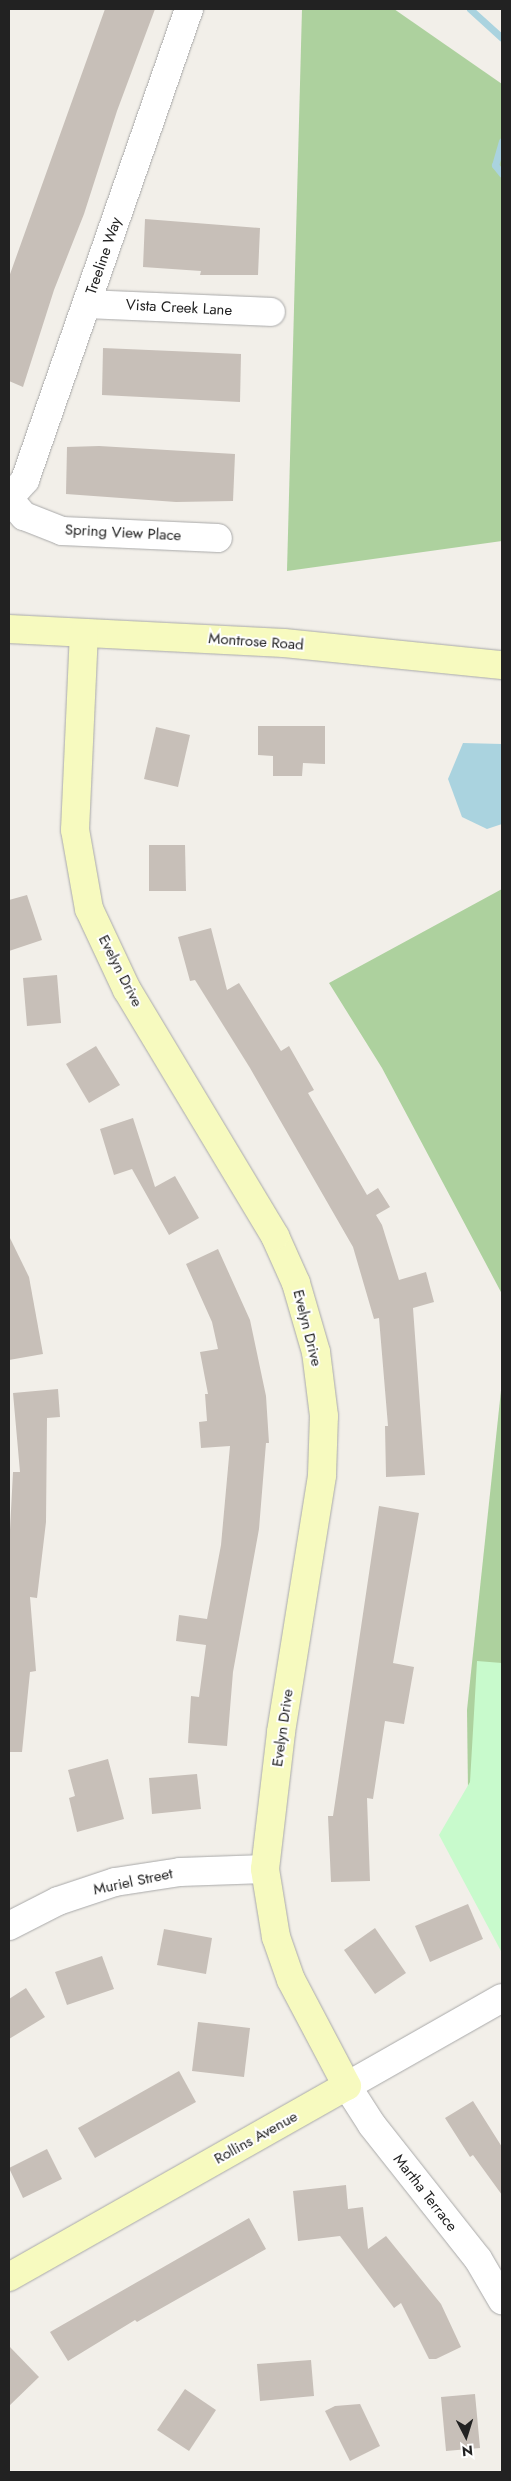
<!DOCTYPE html>
<style>
body{margin:0}
#map{position:relative;width:511px;height:2481px;overflow:hidden;background:#f2efe9;font-family:Jost,sans-serif}
div>[style]{position:absolute}
.forest>*{inset:0;background:#add19e}
.park>*{inset:0;background:#c8facc}
.water>*{inset:0;background:#aad3df}
.stream>*{height:7px;margin:-3.5px;padding:0 3.5px;transform-origin:3.5px;border-radius:3.5px;background:#aad3df}
.building>*{inset:0;background:#c7bfb8}
.roads{filter:drop-shadow(0 0 1px #a9a9a9) drop-shadow(0 0 1px #a9a9a9)}
.street>*{height:28px;margin:-14px;padding:0 14px;transform-origin:14px;border-radius:14px;background:#fff}
.secondary>*{height:28px;margin:-14px;padding:0 14px;transform-origin:14px;border-radius:14px;background:#f7fabf}
span{translate:-50% -50%;white-space:nowrap;text-align:center;line-height:1.15;-webkit-text-stroke:4px #fff;paint-order:stroke}
.street-label{font-size:15px;color:#222}
.frame{position:absolute;inset:0;border:10px solid #222;pointer-events:none}
.north{position:absolute;left:441px;top:2411px;width:50px;height:50px;-webkit-text-stroke:4px #fff;paint-order:stroke;rotate:175deg;font-size:14px;font-weight:700;line-height:20px;text-align:center;color:#222}
.north::after{content:'';display:block;margin:auto;width:18px;height:22px;background:#222;clip-path:polygon(50% 0,100% 100%,50% 72%,0 100%)}
</style>
<div id="map">
<div class="forest">
<i style="clip-path:polygon(302px 9px,394px 9px,502px 84px,502px 541px,287px 571px)"></i>
<i style="clip-path:polygon(502px 889px,502px 1294px,382px 1068px,329px 983px)"></i>
<i style="clip-path:polygon(502px 1381px,502px 1942px,469px 1871px,467px 1710px)"></i>
</div>
<div class="park">
<i style="clip-path:polygon(477px 1661px,502px 1663px,502px 1953px,439px 1835px,470px 1782px)"></i>
</div>
<div class="water">
<i style="clip-path:polygon(463px 743px,502px 744px,502px 824px,487px 829px,462px 817px,448px 779px)"></i>
</div>
<div class="stream">
<i style="left:470px;top:9px;width:43px;rotate:42.2deg"></i>
<i style="left:502px;top:141px;width:25px;rotate:106deg"></i>
<i style="left:495px;top:165px;width:11px;rotate:52deg"></i>
</div>
<div class="building">
<i style="clip-path:polygon(105px 9px,155px 9px,117px 111px,84px 214px,54px 290px,23px 387px,9px 381px,9px 277px)"></i>
<i style="clip-path:polygon(145px 219px,260px 228px,258px 275px,200px 275px,201px 271px,143px 267px)"></i>
<i style="clip-path:polygon(103px 348px,241px 354px,240px 402px,102px 395px)"></i>
<i style="clip-path:polygon(99px 446px,235px 454px,233px 501px,176px 502px,66px 494px,67px 447px)"></i>
<i style="clip-path:polygon(258px 726px,325px 726px,325px 764px,303px 763px,302px 776px,273px 776px,273px 756px,258px 755px)"></i>
<i style="clip-path:polygon(156px 727px,190px 735px,178px 787px,144px 779px)"></i>
<i style="clip-path:polygon(149px 845px,185px 845px,186px 891px,149px 891px)"></i>
<i style="clip-path:polygon(27px 895px,42px 940px,9px 951px,9px 900px)"></i>
<i style="clip-path:polygon(211px 928px,227px 990px,239px 983px,281px 1051px,289px 1046px,314px 1090px,308px 1093px,367px 1195px,378px 1188px,390px 1207px,376px 1215px,382px 1225px,399px 1280px,426px 1272px,434px 1302px,413px 1308px,425px 1475px,386px 1477px,385px 1426px,388px 1426px,379px 1318px,374px 1319px,353px 1247px,250px 1068px,195px 980px,190px 981px,178px 937px)"></i>
<i style="clip-path:polygon(57px 975px,61px 1023px,27px 1026px,23px 978px)"></i>
<i style="clip-path:polygon(96px 1046px,120px 1085px,89px 1103px,66px 1064px)"></i>
<i style="clip-path:polygon(133px 1118px,155px 1187px,175px 1176px,199px 1218px,169px 1235px,132px 1169px,114px 1175px,100px 1129px)"></i>
<i style="clip-path:polygon(9px 1236px,29px 1277px,43px 1354px,9px 1360px)"></i>
<i style="clip-path:polygon(218px 1249px,250px 1320px,266px 1396px,269px 1443px,266px 1443px,259px 1529px,233px 1672px,227px 1746px,188px 1743px,191px 1696px,199px 1697px,206px 1645px,176px 1641px,179px 1615px,207px 1619px,221px 1545px,230px 1446px,201px 1448px,199px 1422px,207px 1421px,205px 1394px,208px 1394px,200px 1352px,218px 1349px,212px 1322px,186px 1264px)"></i>
<i style="clip-path:polygon(58px 1389px,60px 1417px,47px 1418px,46px 1522px,37px 1598px,30px 1597px,36px 1671px,30px 1672px,22px 1752px,9px 1752px,9px 1549px,13px 1472px,20px 1472px,13px 1393px)"></i>
<i style="clip-path:polygon(379px 1506px,419px 1513px,393px 1663px,414px 1667px,404px 1724px,385px 1721px,373px 1799px,367px 1798px,370px 1881px,331px 1882px,328px 1816px,333px 1816px)"></i>
<i style="clip-path:polygon(108px 1759px,124px 1819px,77px 1832px,69px 1798px,75px 1796px,68px 1770px)"></i>
<i style="clip-path:polygon(197px 1774px,201px 1809px,152px 1814px,149px 1778px)"></i>
<i style="clip-path:polygon(468px 1904px,483px 1939px,430px 1962px,415px 1926px)"></i>
<i style="clip-path:polygon(375px 1928px,406px 1973px,375px 1994px,344px 1950px)"></i>
<i style="clip-path:polygon(164px 1929px,212px 1938px,206px 1974px,157px 1965px)"></i>
<i style="clip-path:polygon(102px 1956px,114px 1989px,67px 2005px,55px 1972px)"></i>
<i style="clip-path:polygon(26px 1988px,45px 2017px,9px 2039px,9px 1999px)"></i>
<i style="clip-path:polygon(198px 2022px,250px 2028px,244px 2077px,192px 2071px)"></i>
<i style="clip-path:polygon(179px 2071px,196px 2102px,95px 2158px,78px 2128px)"></i>
<i style="clip-path:polygon(473px 2101px,502px 2147px,502px 2195px,473px 2155px,470px 2157px,445px 2118px)"></i>
<i style="clip-path:polygon(47px 2149px,62px 2179px,23px 2198px,9px 2168px)"></i>
<i style="clip-path:polygon(346px 2185px,348px 2209px,363px 2207px,368px 2249px,386px 2236px,441px 2304px,461px 2347px,436px 2359px,429px 2359px,401px 2303px,394px 2308px,340px 2236px,298px 2241px,293px 2191px)"></i>
<i style="clip-path:polygon(249px 2218px,266px 2249px,137px 2322px,135px 2320px,68px 2361px,50px 2332px)"></i>
<i style="clip-path:polygon(9px 2346px,39px 2377px,9px 2406px)"></i>
<i style="clip-path:polygon(311px 2360px,314px 2396px,260px 2401px,257px 2364px)"></i>
<i style="clip-path:polygon(185px 2389px,216px 2410px,189px 2451px,157px 2430px)"></i>
<i style="clip-path:polygon(475px 2394px,480px 2448px,446px 2451px,441px 2397px)"></i>
<i style="clip-path:polygon(360px 2404px,380px 2446px,350px 2461px,325px 2411px,335px 2406px)"></i>
</div>
<div class="roads">
<div class="street">
<i style="left:88px;top:304px;width:183px;rotate:2.5deg"></i>
<i style="left:9px;top:498px;width:24px;rotate:-48deg"></i>
<i style="left:25px;top:480px;width:499px;rotate:-70.8deg"></i>
<i style="left:9px;top:499px;width:23px;rotate:49deg"></i>
<i style="left:24px;top:516px;width:41px;rotate:21.5deg"></i>
<i style="left:62px;top:531px;width:156px;rotate:2.6deg"></i>
<i style="left:9px;top:1926px;width:55px;rotate:-27deg"></i>
<i style="left:58px;top:1901px;width:60px;rotate:-18.4deg"></i>
<i style="left:115px;top:1882px;width:66px;rotate:-8.7deg"></i>
<i style="left:180px;top:1872px;width:85px;rotate:-2deg"></i>
<i style="left:502px;top:1998px;width:178px;rotate:150.4deg"></i>
<i style="left:347px;top:2086px;width:46px;rotate:57.3deg"></i>
<i style="left:372px;top:2125px;width:171px;rotate:51.7deg"></i>
<i style="left:478px;top:2259px;width:48px;rotate:59.7deg"></i>
</div>
<div class="secondary">
<i style="left:9px;top:629px;width:275px;rotate:2.9deg"></i>
<i style="left:284px;top:643px;width:219px;rotate:5.8deg"></i>
<i style="left:9px;top:2277px;width:388px;rotate:-29.5deg"></i>
<i style="left:347px;top:2086px;width:120px;rotate:-117.8deg"></i>
<i style="left:291px;top:1980px;width:46px;rotate:-109.2deg"></i>
<i style="left:276px;top:1937px;width:69px;rotate:-99.2deg"></i>
<i style="left:265px;top:1869px;width:138px;rotate:-83.3deg"></i>
<i style="left:281px;top:1732px;width:260px;rotate:-80.9deg"></i>
<i style="left:322px;top:1475px;width:59px;rotate:-88.1deg"></i>
<i style="left:324px;top:1416px;width:64px;rotate:-97.1deg"></i>
<i style="left:316px;top:1352px;width:72px;rotate:-106.2deg"></i>
<i style="left:296px;top:1283px;width:51px;rotate:-114.1deg"></i>
<i style="left:275px;top:1236px;width:287px;rotate:-121deg"></i>
<i style="left:127px;top:990px;width:89px;rotate:-115.1deg"></i>
<i style="left:89px;top:909px;width:80px;rotate:-100deg"></i>
<i style="left:75px;top:830px;width:197px;rotate:-87.4deg"></i>
</div>
</div>
<div class="street-label">
<span style="left:104px;top:256px;rotate:-71deg">Treeline Way</span>
<span style="left:179px;top:308px;rotate:3deg">Vista Creek Lane</span>
<span style="left:123px;top:533px;rotate:3deg">Spring View Place</span>
<span style="left:256px;top:642px;rotate:4deg">Montrose Road</span>
<span style="left:120px;top:971px;rotate:63deg">Evelyn Drive</span>
<span style="left:307px;top:1328px;rotate:76deg">Evelyn Drive</span>
<span style="left:283px;top:1728px;rotate:-82deg">Evelyn Drive</span>
<span style="left:133px;top:1882px;rotate:-12deg">Muriel Street</span>
<span style="left:256px;top:2138px;rotate:-29deg">Rollins Avenue</span>
<span style="left:425px;top:2193px;rotate:52deg">Martha Terrace</span>
</div>
<div class="frame"></div>
<div class="north">N</div>
</div>
